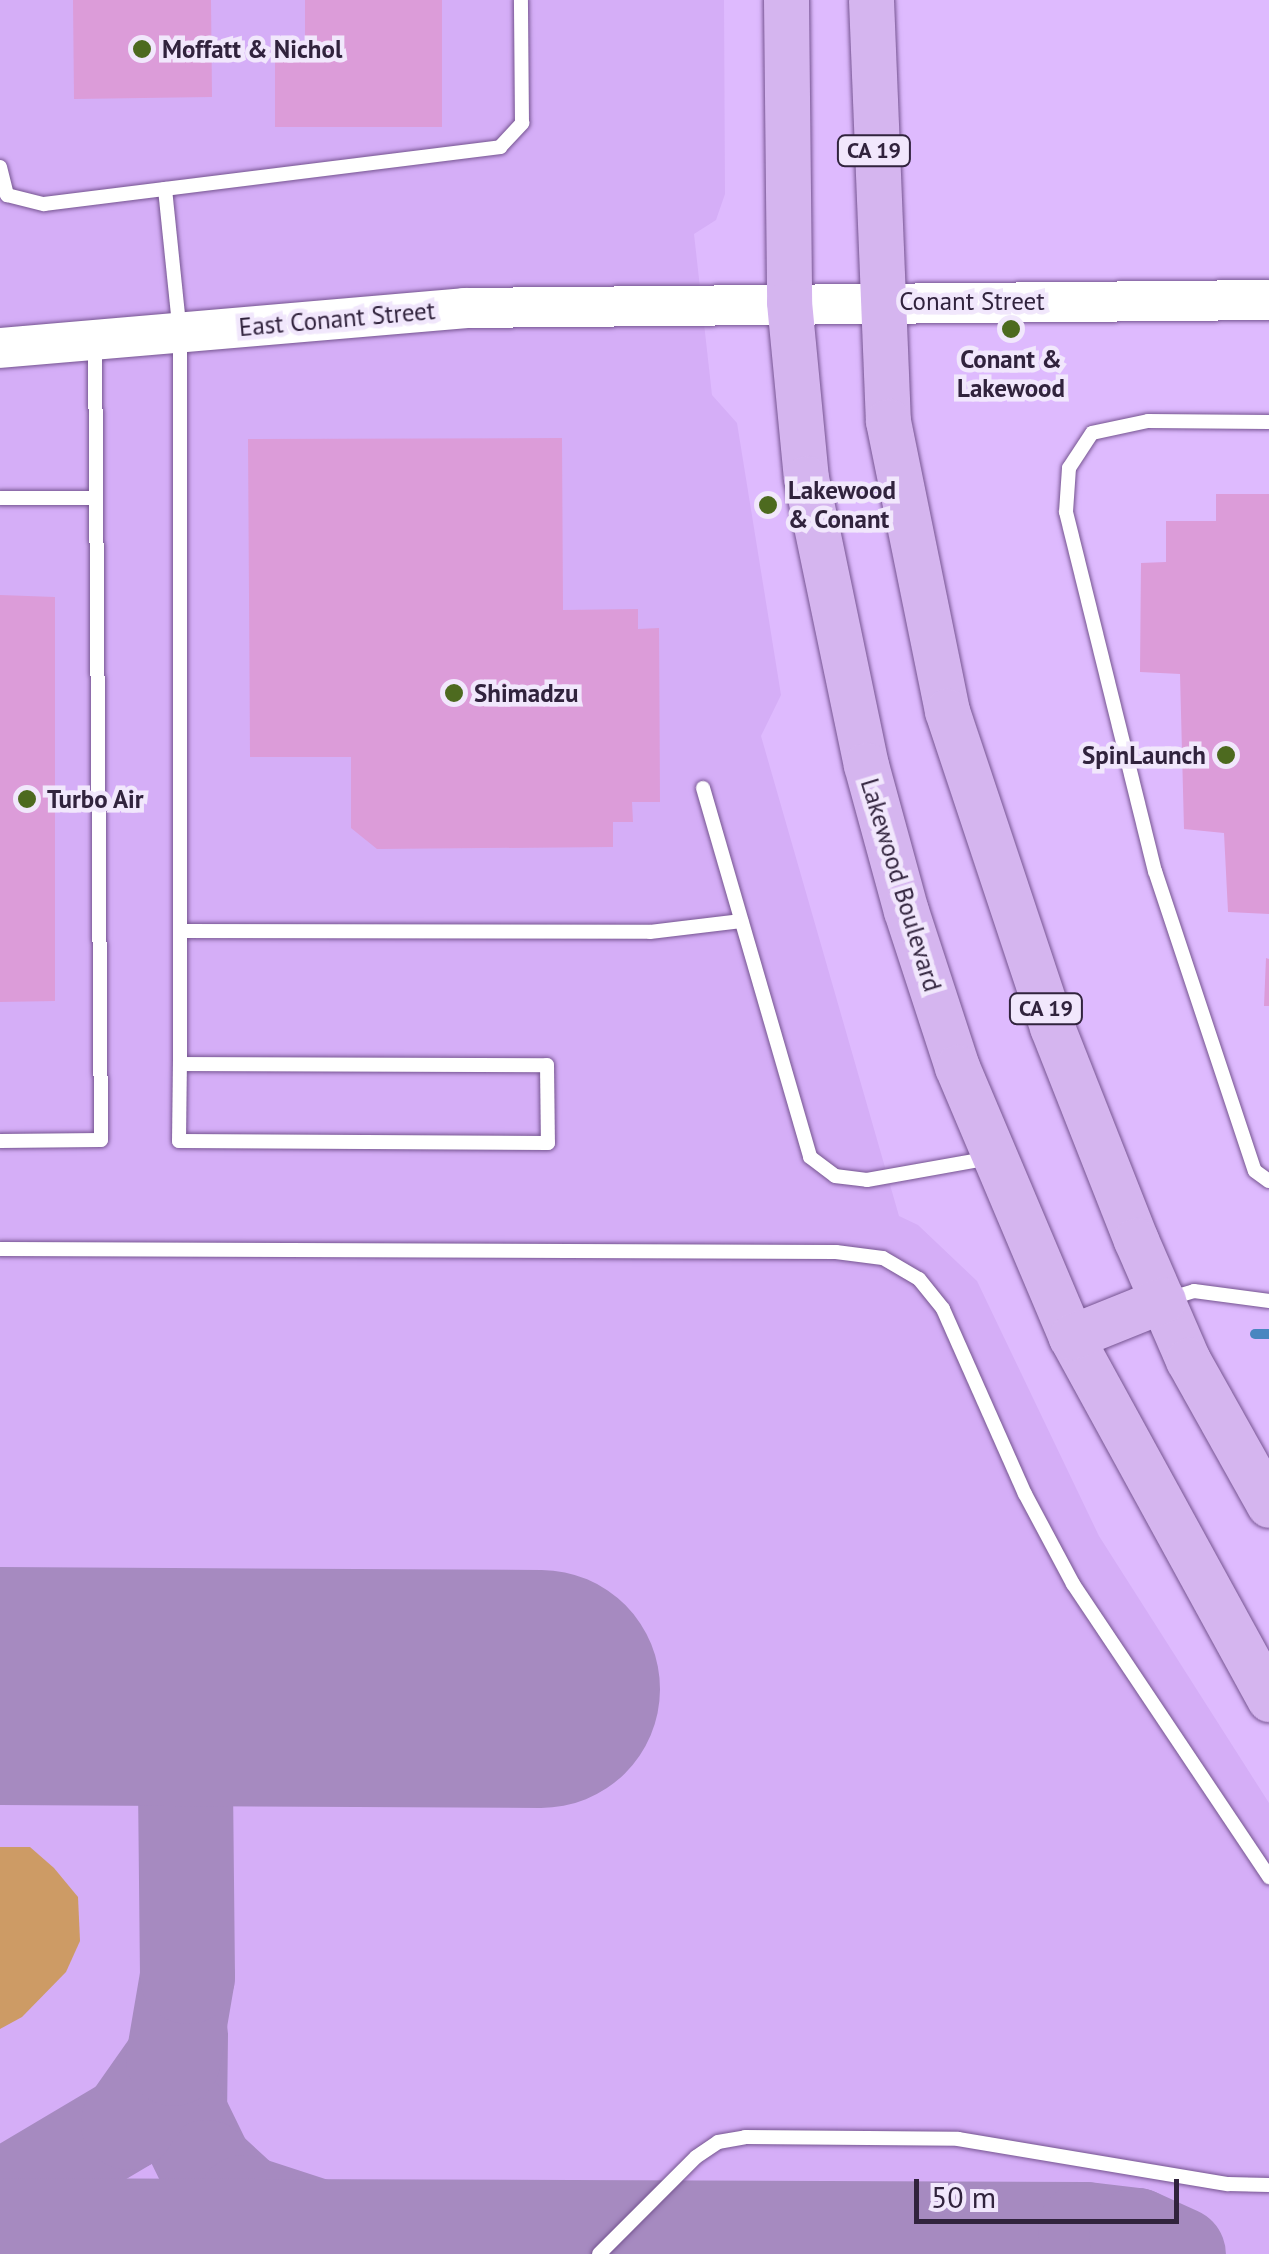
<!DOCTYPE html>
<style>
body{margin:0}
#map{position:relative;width:1269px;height:2254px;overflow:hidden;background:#debafe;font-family:"PT Sans",sans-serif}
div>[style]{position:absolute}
.built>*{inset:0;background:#d5aef7}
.green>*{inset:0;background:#cd9b65}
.stream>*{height:10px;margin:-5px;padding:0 5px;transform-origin:5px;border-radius:5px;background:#4886c0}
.taxiway>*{height:95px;margin:-47.5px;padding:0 47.5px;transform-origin:47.5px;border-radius:47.5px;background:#a68ac0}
.runway>*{height:238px;margin:-119px;padding:0 119px;transform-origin:119px;border-radius:119px;background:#a68ac0}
.building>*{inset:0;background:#dc9cd9}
.roads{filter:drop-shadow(0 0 2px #755490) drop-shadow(0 0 2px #755490)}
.lane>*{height:14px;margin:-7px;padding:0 7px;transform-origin:7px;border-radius:7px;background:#fff}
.secondary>*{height:40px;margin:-20px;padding:0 20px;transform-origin:20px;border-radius:20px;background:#fff}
.primary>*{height:45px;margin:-22.5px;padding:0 22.5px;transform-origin:22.5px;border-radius:22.5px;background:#d5b5ef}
.dots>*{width:28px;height:28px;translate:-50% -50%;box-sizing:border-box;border:5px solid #f1e7fc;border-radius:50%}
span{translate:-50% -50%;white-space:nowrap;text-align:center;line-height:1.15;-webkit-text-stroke:9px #f1e7fc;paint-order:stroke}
.shield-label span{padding:2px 8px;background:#f1e7fc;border:2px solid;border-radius:8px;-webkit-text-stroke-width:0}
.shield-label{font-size:22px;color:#31233d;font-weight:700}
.poi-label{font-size:25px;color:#31233d;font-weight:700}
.left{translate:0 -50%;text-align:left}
.right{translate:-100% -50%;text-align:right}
.street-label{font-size:25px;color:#31233d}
.scale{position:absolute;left:914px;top:2179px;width:265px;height:45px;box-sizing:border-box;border:5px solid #31233d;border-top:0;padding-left:12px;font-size:30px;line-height:35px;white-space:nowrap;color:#31233d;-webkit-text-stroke:8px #f1e7fc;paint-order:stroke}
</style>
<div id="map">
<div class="built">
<i style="clip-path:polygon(0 0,724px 0,725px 194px,716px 220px,694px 234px,712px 395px,737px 423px,781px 695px,761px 736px,899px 1216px,918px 1225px,977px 1281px,1099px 1536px,1269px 1803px,1269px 2254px,0 2254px)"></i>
</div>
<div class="green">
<i style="clip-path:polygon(0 1847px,30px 1847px,54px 1868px,78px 1897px,80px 1941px,66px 1972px,22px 2017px,0 2029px)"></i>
</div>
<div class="stream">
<i style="left:1255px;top:1334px;width:14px"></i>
</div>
<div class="taxiway">
<i style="left:180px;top:2034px;width:78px;rotate:90.7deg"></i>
<i style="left:179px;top:2112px;width:61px;rotate:63.9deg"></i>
<i style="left:206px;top:2167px;width:52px;rotate:42.6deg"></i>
<i style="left:244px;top:2202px;width:71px;rotate:18.2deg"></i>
<i style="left:0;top:2198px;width:149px;rotate:-30.7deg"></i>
<i style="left:128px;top:2122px;width:78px;rotate:-54.9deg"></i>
<i style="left:173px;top:2058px;width:83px;rotate:-80.3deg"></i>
<i style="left:187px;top:1976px;width:289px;rotate:-90.6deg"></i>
<i style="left:0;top:2225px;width:1085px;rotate:0.21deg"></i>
<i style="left:1085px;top:2229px;width:51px;rotate:6.7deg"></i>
<i style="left:1136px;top:2235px;width:46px;rotate:24.3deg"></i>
</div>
<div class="runway">
<i style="left:0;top:1686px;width:541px;rotate:0.32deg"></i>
</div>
<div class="building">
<i style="clip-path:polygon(73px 0,211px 0,212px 97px,74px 99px)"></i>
<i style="clip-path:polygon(305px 0,442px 0,442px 127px,275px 127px,275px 44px,305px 44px)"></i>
<i style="clip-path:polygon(562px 438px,563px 610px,638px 609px,638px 629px,659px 628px,660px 802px,632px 802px,633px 822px,613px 822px,613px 847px,377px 849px,351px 828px,351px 757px,250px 757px,248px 439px)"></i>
<i style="clip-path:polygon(1216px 494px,1269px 494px,1269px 914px,1228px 912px,1224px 833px,1184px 829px,1180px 674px,1140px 672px,1141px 563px,1166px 562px,1166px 521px,1216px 521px)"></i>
<i style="clip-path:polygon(0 595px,55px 597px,55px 1001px,0 1002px)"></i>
<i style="clip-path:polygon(1266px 958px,1269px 959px,1269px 1006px,1264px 1006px)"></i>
</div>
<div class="roads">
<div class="lane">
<i style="left:0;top:167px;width:29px;rotate:76deg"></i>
<i style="left:7px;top:195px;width:38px;rotate:14deg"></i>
<i style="left:44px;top:204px;width:460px;rotate:-7.1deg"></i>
<i style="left:500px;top:147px;width:33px;rotate:-47deg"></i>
<i style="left:522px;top:123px;width:123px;rotate:-90.5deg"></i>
<i style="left:165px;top:189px;width:147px;rotate:84.1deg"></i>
<i style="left:180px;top:335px;width:729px;rotate:90deg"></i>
<i style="left:180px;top:1064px;width:367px;rotate:0.2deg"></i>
<i style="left:547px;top:1065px;width:78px;rotate:89.3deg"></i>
<i style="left:548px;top:1143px;width:369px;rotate:-179.7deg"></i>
<i style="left:179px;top:1141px;width:77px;rotate:-89.3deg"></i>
<i style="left:1269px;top:422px;width:121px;rotate:-179.5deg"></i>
<i style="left:1148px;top:421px;width:57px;rotate:167.9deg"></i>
<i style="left:1092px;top:433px;width:42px;rotate:123.3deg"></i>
<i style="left:1069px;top:468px;width:44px;rotate:93.9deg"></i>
<i style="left:1066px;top:512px;width:370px;rotate:76.1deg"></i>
<i style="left:1155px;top:871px;width:316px;rotate:71.6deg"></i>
<i style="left:1255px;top:1171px;width:17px;rotate:36deg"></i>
<i style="left:0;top:498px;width:96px"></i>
<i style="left:703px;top:788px;width:384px;rotate:73.8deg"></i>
<i style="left:810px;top:1157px;width:31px;rotate:37deg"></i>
<i style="left:835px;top:1176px;width:32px;rotate:7deg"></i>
<i style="left:867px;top:1180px;width:126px;rotate:-10.1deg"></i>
<i style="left:180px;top:931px;width:470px;rotate:0.1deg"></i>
<i style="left:650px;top:932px;width:92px;rotate:-6.9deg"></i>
<i style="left:0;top:1141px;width:101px;rotate:-0.6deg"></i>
<i style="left:101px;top:1140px;width:798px;rotate:-90.43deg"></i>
<i style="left:0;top:1249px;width:836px;rotate:0.21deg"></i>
<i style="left:836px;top:1252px;width:47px;rotate:7.3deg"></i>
<i style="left:883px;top:1258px;width:42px;rotate:30.3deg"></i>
<i style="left:919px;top:1279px;width:38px;rotate:51deg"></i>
<i style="left:943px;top:1309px;width:202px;rotate:66.1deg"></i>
<i style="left:1025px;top:1494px;width:102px;rotate:61.9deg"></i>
<i style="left:1073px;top:1584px;width:353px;rotate:56.2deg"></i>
<i style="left:1168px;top:1299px;width:27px;rotate:-17deg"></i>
<i style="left:1194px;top:1291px;width:76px;rotate:7.6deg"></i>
<i style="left:599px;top:2254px;width:137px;rotate:-45deg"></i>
<i style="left:696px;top:2157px;width:27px;rotate:-34deg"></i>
<i style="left:718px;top:2142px;width:27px;rotate:-10deg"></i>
<i style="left:745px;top:2137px;width:213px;rotate:0.5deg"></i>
<i style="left:958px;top:2139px;width:274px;rotate:9.5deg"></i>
<i style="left:1228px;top:2184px;width:41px;rotate:1.4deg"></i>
</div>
<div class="secondary">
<i style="left:0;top:348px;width:466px;rotate:-4.9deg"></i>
<i style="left:464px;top:308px;width:805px;rotate:-0.57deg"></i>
</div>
<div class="primary">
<i style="left:786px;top:0;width:302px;rotate:89.4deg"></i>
<i style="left:789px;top:302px;width:177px;rotate:84.5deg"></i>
<i style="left:806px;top:478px;width:293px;rotate:78.2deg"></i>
<i style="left:866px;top:765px;width:151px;rotate:74.7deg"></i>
<i style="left:906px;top:911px;width:164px;rotate:71.9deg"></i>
<i style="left:957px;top:1067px;width:293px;rotate:67.1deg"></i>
<i style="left:1071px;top:1337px;width:413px;rotate:61.3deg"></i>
<i style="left:871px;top:0;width:421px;rotate:87.7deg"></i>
<i style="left:888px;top:421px;width:296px;rotate:78.5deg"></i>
<i style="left:947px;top:711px;width:333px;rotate:71.6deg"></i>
<i style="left:1052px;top:1027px;width:229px;rotate:68.5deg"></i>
<i style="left:1136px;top:1240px;width:131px;rotate:66.6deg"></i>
<i style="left:1188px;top:1360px;width:166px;rotate:60.8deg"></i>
<i style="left:1071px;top:1337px;width:99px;rotate:-21.9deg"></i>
</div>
</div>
<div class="dots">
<i style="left:142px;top:49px;background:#4d6a1f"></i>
<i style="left:1011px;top:329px;background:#4d6a1f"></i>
<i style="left:768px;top:505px;background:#4d6a1f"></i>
<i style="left:454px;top:693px;background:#4d6a1f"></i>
<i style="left:1226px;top:755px;background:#4d6a1f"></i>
<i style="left:27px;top:799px;background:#4d6a1f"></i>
</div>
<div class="shield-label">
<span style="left:874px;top:151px">CA 19</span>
<span style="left:1046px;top:1009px">CA 19</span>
</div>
<div class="poi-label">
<span class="left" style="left:162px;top:49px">Moffatt &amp; Nichol</span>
<span style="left:1011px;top:374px">Conant &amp;<br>Lakewood</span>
<span class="left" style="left:788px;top:505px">Lakewood<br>&amp; Conant</span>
<span class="left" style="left:474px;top:693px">Shimadzu</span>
<span class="right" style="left:1206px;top:755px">SpinLaunch</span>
<span class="left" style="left:47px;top:799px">Turbo Air</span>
</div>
<div class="street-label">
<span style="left:972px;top:301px">Conant Street</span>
<span style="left:337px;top:319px;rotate:-5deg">East Conant Street</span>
<span style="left:901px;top:885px;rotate:73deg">Lakewood Boulevard</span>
</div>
<div class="scale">50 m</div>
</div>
